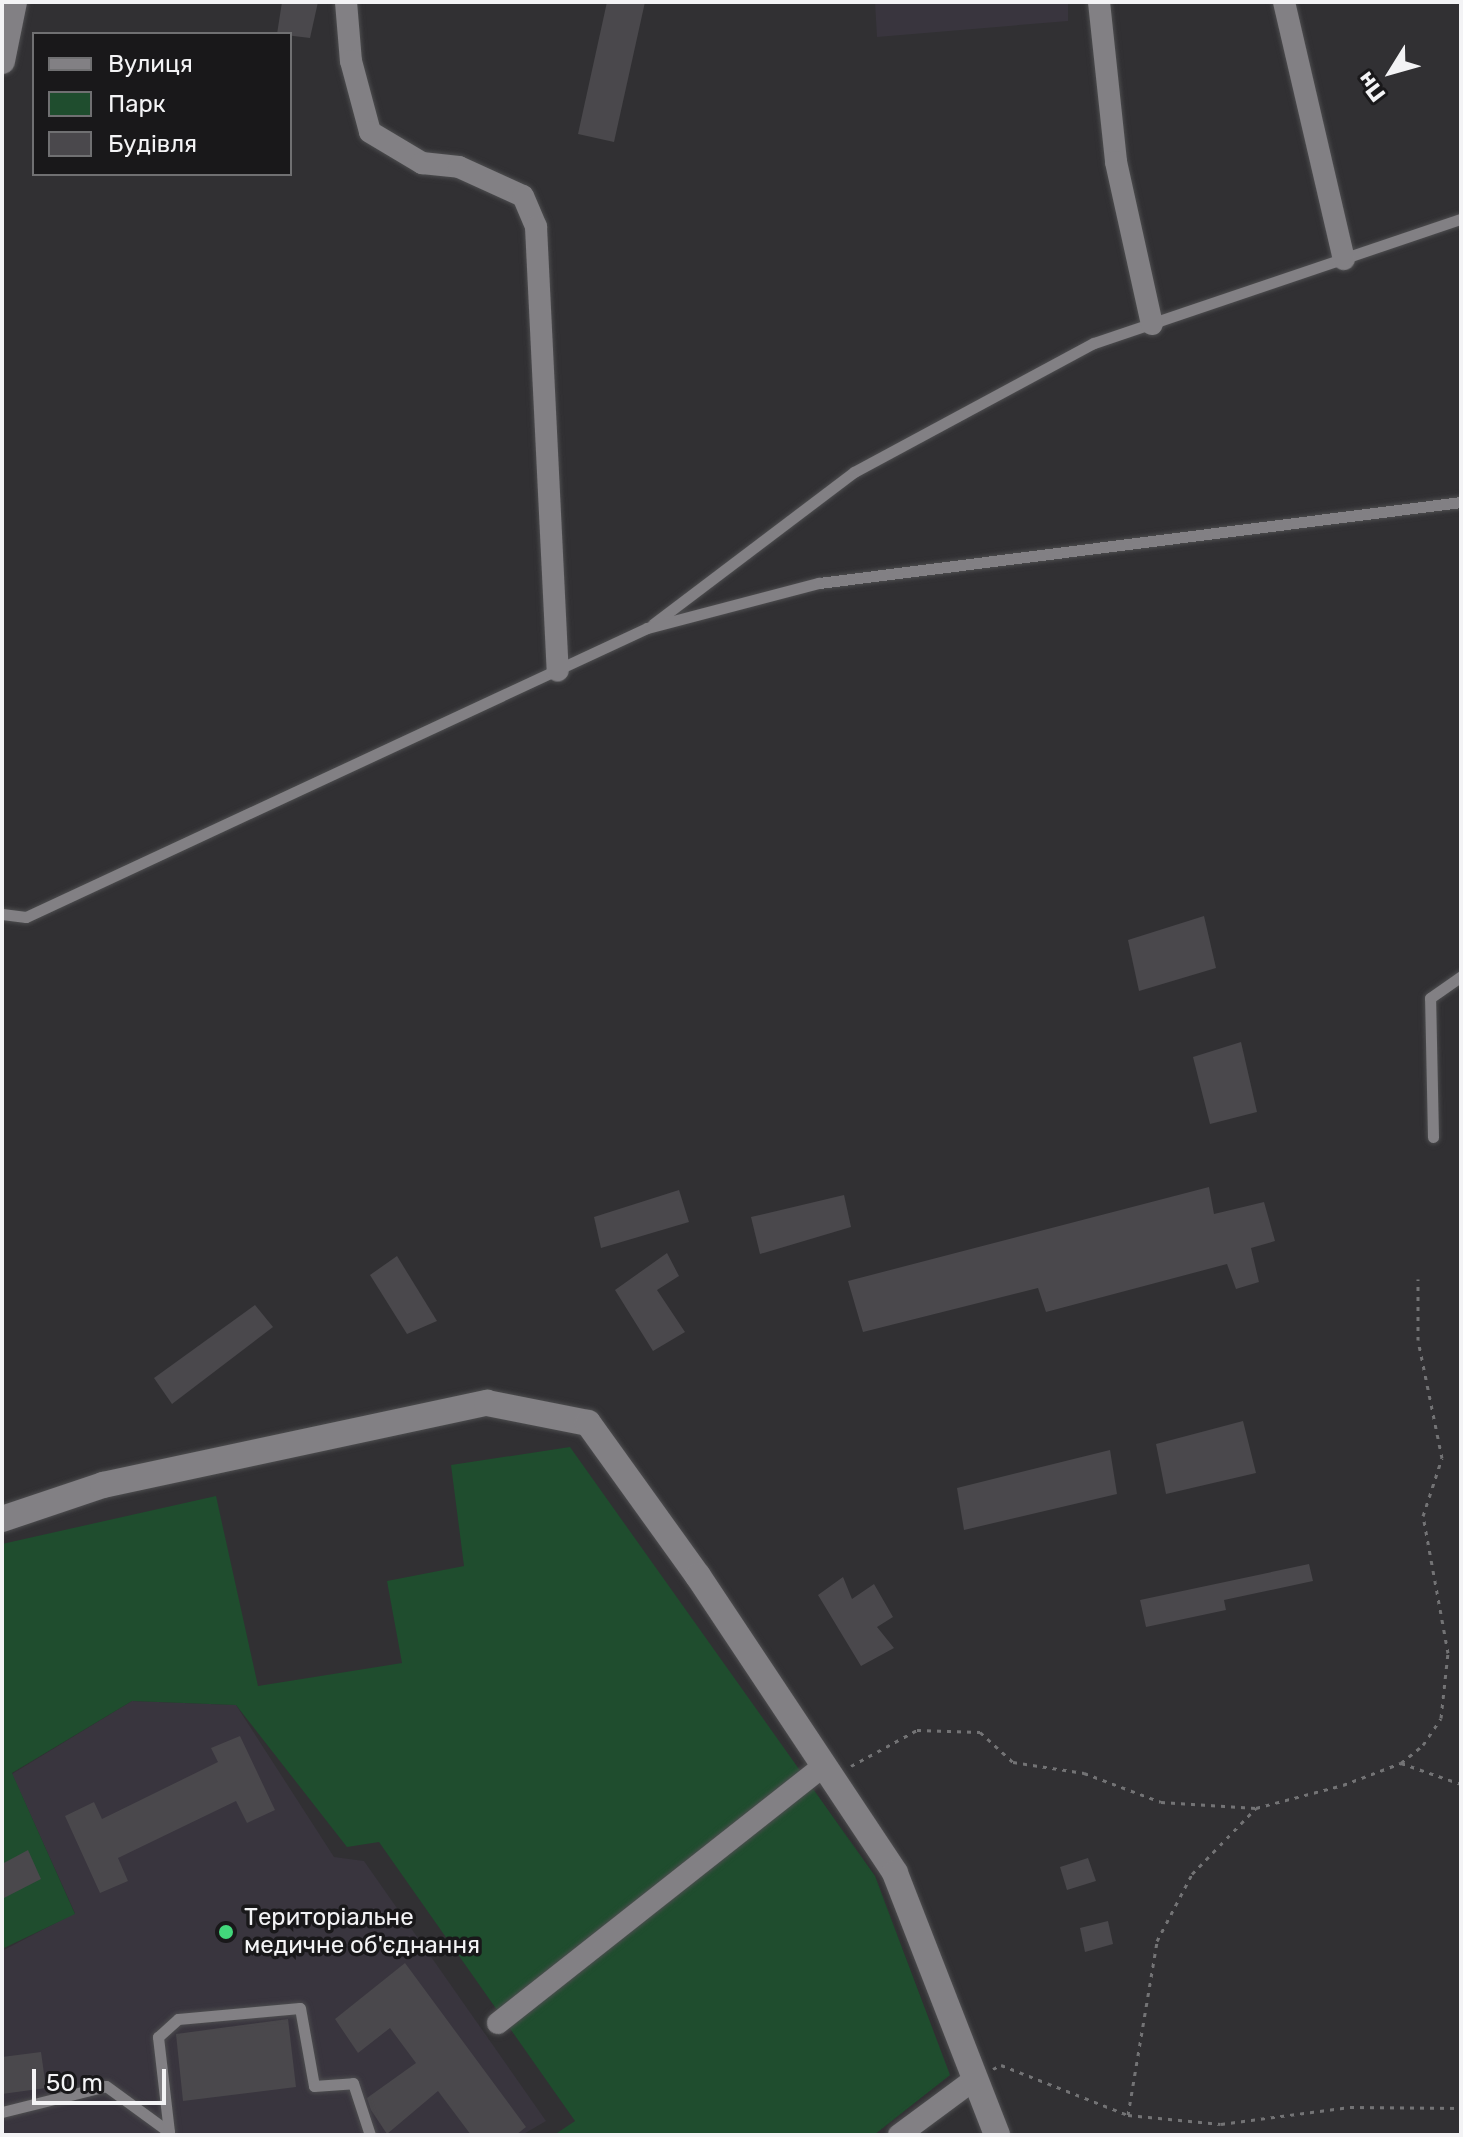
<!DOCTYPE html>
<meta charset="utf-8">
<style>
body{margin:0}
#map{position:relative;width:1463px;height:2137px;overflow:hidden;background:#313033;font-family:Rubik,sans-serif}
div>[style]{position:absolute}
.built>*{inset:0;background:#39353e}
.green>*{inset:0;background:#1f4d2e}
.building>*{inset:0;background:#4a484c}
.path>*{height:3px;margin-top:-1.5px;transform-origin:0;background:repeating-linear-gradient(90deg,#737375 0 4px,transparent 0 10px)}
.roads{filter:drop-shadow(0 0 2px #4d4d4f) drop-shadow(0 0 2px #4d4d4f)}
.service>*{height:11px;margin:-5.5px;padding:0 5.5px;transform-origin:5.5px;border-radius:5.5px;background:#828084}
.minor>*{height:22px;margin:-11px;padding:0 11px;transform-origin:11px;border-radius:11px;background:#828084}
.tertiary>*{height:26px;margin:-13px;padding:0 13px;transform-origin:13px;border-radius:13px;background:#828084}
.dots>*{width:22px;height:22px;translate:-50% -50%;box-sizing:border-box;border:4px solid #19181a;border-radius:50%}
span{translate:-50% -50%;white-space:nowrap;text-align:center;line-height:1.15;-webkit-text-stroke:7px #19181a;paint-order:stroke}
.poi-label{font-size:24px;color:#f3f3f5}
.left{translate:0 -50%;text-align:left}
.frame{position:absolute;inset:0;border:4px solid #f3f3f5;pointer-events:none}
.legend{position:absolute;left:32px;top:32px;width:260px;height:144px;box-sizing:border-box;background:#19181a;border:2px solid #707072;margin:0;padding:10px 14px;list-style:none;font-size:24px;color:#f3f3f5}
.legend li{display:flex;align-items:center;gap:16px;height:40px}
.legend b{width:40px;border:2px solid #707072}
.north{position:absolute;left:1351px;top:32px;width:80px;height:80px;-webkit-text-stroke:6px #19181a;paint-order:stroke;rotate:233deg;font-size:22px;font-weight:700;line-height:32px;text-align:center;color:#f3f3f5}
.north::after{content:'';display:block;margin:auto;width:28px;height:36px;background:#f3f3f5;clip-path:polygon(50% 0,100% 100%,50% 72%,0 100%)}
.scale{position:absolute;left:32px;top:2069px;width:134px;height:36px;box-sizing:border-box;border:4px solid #f3f3f5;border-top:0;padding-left:10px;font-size:24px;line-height:28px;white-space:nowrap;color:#f3f3f5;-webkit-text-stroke:6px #19181a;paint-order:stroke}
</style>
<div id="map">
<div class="built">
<i style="clip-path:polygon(875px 2px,1068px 2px,1068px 21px,877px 37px)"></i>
<i style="clip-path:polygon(132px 1701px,236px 1705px,334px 1857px,364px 1861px,546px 2121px,522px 2135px,2px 2135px,2px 1951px,75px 1913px,12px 1774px)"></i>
</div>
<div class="green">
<i style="clip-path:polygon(570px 1447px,875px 1876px,950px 2075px,874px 2135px,554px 2135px,575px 2121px,379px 1842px,347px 1847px,236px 1705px,132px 1701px,12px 1773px,75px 1914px,2px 1949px,2px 1544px,216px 1496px,258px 1686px,402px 1663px,387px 1581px,464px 1566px,451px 1465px)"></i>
</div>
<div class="building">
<i style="clip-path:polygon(282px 2px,318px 2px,310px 38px,277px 34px)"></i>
<i style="clip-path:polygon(607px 2px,645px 2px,614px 142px,578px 134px)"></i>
<i style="clip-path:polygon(1204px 916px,1216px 968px,1139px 991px,1128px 940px)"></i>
<i style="clip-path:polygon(1241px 1042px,1257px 1112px,1210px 1124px,1193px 1057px)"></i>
<i style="clip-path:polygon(1209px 1187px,1214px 1214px,1264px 1202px,1275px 1241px,1251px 1248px,1259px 1282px,1236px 1289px,1227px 1264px,1046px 1312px,1038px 1288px,863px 1332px,848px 1281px)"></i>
<i style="clip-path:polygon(679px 1190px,689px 1222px,601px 1248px,594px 1217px)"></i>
<i style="clip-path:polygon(844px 1195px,851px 1227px,760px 1254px,751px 1217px)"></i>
<i style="clip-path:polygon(667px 1253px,679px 1276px,657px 1290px,685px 1332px,653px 1351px,615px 1290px)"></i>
<i style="clip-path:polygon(397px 1256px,437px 1321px,407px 1334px,370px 1275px)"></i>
<i style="clip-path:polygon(255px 1305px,273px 1327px,172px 1404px,154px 1378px)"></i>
<i style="clip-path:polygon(1243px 1421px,1256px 1473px,1166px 1494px,1156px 1444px)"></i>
<i style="clip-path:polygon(1110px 1450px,1117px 1494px,964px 1530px,957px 1488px)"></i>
<i style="clip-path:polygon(1309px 1564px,1313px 1581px,1224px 1600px,1226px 1610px,1146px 1627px,1140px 1600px)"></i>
<i style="clip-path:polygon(843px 1577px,852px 1599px,874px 1584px,893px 1617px,877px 1627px,894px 1648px,861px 1666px,818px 1595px)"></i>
<i style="clip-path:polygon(240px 1736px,275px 1810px,247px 1823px,236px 1801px,118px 1858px,128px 1881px,100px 1893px,65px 1816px,94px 1802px,102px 1819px,218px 1762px,211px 1748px)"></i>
<i style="clip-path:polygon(28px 1850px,41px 1879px,2px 1899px,2px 1864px)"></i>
<i style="clip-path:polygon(1088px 1858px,1096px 1881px,1067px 1890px,1060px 1867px)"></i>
<i style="clip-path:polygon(1108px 1921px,1113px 1944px,1085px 1952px,1080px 1928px)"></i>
<i style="clip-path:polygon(405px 1963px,526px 2127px,516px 2135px,471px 2135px,438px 2091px,387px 2134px,371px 2110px,367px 2098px,416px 2063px,390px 2028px,358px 2053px,335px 2019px)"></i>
<i style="clip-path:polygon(288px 2019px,296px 2087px,183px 2101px,176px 2034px)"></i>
<i style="clip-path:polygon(41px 2052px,46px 2088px,2px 2094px,2px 2057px)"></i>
</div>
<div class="path">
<i style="left:1401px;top:1763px;width:64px;rotate:19.3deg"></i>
<i style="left:851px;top:1766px;width:75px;rotate:-28.6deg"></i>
<i style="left:917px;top:1730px;width:63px;rotate:1.8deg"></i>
<i style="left:980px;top:1732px;width:45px;rotate:42.3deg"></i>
<i style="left:1013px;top:1762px;width:72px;rotate:8.8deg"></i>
<i style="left:1084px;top:1773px;width:82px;rotate:20.6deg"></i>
<i style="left:1161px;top:1802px;width:95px;rotate:3.6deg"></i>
<i style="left:1256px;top:1808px;width:90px;rotate:-14.8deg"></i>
<i style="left:1343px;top:1785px;width:62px;rotate:-20.8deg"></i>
<i style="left:1401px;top:1763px;width:28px;rotate:-39deg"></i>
<i style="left:1423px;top:1745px;width:32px;rotate:-56deg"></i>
<i style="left:1441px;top:1718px;width:65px;rotate:-83.9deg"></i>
<i style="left:1448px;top:1653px;width:139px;rotate:-100.3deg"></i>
<i style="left:1423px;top:1516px;width:61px;rotate:-71.9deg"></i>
<i style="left:1442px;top:1458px;width:120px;rotate:-101.5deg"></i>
<i style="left:1418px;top:1340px;width:61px;rotate:-90deg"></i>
<i style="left:993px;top:2069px;width:9px;rotate:-27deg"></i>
<i style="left:1001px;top:2065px;width:136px;rotate:21.5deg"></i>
<i style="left:1128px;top:2115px;width:93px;rotate:5.5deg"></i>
<i style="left:1221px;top:2124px;width:130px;rotate:-7.5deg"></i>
<i style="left:1350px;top:2107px;width:111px;rotate:0.5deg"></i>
<i style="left:1128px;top:2115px;width:176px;rotate:-80.5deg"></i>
<i style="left:1157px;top:1941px;width:76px;rotate:-62.4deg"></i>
<i style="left:1192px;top:1874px;width:92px;rotate:-45.9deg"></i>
</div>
<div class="roads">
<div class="service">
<i style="left:653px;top:624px;width:252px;rotate:-37.1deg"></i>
<i style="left:854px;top:472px;width:272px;rotate:-28.3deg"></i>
<i style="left:1094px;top:343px;width:387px;rotate:-18.7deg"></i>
<i style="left:2px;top:914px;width:24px;rotate:7deg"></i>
<i style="left:26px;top:917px;width:685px;rotate:-24.96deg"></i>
<i style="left:647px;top:628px;width:178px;rotate:-14.7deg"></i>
<i style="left:819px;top:583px;width:647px;rotate:-7.19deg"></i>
<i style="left:1433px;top:1137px;width:139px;rotate:-91.2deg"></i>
<i style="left:1430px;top:998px;width:38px;rotate:-35deg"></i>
<i style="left:2px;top:2112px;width:107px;rotate:-14deg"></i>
<i style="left:106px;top:2086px;width:78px;rotate:36.1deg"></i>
<i style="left:169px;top:2132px;width:96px;rotate:-96.6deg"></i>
<i style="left:158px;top:2037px;width:27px;rotate:-42deg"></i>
<i style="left:178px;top:2019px;width:122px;rotate:-5.2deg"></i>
<i style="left:300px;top:2008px;width:79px;rotate:79.8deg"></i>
<i style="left:314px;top:2086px;width:39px;rotate:-4deg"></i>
<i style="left:353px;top:2083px;width:55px;rotate:71.9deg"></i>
</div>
<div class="minor">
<i style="left:346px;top:2px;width:59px;rotate:85.2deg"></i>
<i style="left:351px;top:61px;width:73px;rotate:75deg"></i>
<i style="left:370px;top:132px;width:61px;rotate:30.8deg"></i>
<i style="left:422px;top:163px;width:37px;rotate:6deg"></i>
<i style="left:459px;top:167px;width:70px;rotate:24.4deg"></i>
<i style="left:523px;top:196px;width:34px;rotate:67deg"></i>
<i style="left:536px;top:227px;width:444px;rotate:87.2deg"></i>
<i style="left:1099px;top:2px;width:161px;rotate:83.9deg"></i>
<i style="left:1116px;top:162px;width:166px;rotate:77.5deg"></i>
<i style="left:1284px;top:2px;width:264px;rotate:76.9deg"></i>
<i style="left:498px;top:2023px;width:414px;rotate:-38.3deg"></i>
<i style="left:899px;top:2135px;width:91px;rotate:-36.5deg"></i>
</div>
<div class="tertiary">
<i style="left:2px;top:61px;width:60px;rotate:-78.5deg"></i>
<i style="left:2px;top:1519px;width:107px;rotate:-18.6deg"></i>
<i style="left:103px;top:1485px;width:393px;rotate:-12.1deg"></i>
<i style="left:487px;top:1403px;width:103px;rotate:11.2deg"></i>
<i style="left:588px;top:1423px;width:188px;rotate:54.3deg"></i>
<i style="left:698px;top:1576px;width:356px;rotate:56.4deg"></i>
<i style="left:895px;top:1873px;width:281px;rotate:68.7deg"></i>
</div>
</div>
<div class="dots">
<i style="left:226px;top:1932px;background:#42d77b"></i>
</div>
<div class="poi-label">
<span class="left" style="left:244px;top:1932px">Територіальне<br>медичне об'єднання</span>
</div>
<div class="frame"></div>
<ul class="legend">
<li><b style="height:10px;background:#828084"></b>Вулиця</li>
<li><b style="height:22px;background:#1f4d2e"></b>Парк</li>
<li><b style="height:22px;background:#4a484c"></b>Будівля</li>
</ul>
<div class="north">Пн</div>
<div class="scale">50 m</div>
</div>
